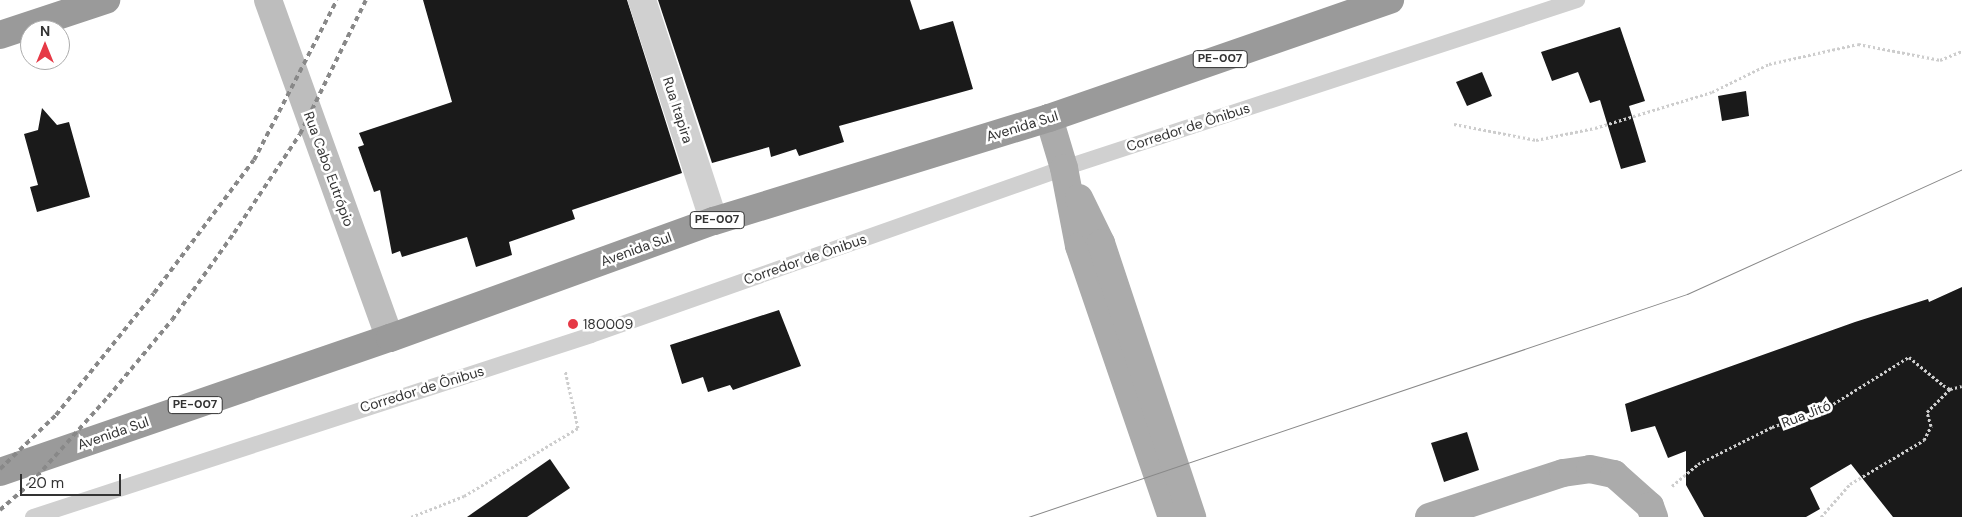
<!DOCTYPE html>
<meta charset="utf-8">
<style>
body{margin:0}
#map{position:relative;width:1962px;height:517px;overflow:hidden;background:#fff;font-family:"DM Sans",sans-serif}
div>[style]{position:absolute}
.building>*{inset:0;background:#1a1a1a}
.path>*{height:3px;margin-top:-1.5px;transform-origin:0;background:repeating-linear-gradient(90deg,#cdcdcd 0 2.5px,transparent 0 5px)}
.lane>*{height:16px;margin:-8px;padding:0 8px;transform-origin:8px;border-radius:8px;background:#d0d0d0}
.street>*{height:28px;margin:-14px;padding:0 14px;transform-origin:14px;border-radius:14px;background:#d0d0d0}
.secondary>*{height:28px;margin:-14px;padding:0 14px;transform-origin:14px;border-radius:14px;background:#bdbdbd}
.primary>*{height:28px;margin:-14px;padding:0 14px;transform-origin:14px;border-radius:14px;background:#ababab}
.highway>*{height:28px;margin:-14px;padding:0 14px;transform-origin:14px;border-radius:14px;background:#9a9a9a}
.tram>*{height:1px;margin:-0.5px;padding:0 0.5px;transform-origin:0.5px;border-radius:0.5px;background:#888}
.rail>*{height:4px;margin-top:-2px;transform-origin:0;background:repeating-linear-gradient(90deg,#888 0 5px,transparent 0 9px)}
.dots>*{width:14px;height:14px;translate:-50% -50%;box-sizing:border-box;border:2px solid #fff;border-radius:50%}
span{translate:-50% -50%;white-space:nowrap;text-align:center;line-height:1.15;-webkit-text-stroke:5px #fff;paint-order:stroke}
.shield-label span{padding:1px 4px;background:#fff;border:1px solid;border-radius:4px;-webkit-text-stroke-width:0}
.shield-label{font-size:12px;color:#333;font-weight:700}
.street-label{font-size:14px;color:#333}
.poi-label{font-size:14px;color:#333}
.left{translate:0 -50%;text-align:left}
.north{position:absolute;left:20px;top:20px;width:50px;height:50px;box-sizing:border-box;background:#fff;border:1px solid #adadad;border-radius:50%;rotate:0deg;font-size:14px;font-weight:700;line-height:20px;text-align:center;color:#333}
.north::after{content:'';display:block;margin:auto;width:18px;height:22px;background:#e63946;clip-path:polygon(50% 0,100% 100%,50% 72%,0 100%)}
.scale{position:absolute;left:20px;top:474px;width:101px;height:22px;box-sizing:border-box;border:2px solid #333;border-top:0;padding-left:6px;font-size:15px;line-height:18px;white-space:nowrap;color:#333;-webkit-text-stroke:4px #fff;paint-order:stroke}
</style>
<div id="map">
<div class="building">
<i style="clip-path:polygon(423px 0,627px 0,682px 173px,572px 210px,575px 219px,509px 242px,512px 255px,476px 267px,467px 237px,402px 257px,400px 251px,392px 254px,380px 190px,374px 192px,358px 147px,364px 145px,359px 133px,452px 102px)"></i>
<i style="clip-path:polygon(658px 0,910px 0,920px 30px,953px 21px,973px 89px,839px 126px,844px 142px,799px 156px,796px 149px,771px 157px,769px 147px,712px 163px)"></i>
<i style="clip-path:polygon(1620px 27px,1645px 101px,1629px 106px,1646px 162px,1621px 169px,1600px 100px,1590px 103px,1578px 72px,1552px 81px,1541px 52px)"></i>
<i style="clip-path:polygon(1482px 72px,1492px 96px,1467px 106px,1456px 82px)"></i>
<i style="clip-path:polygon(1746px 91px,1749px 116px,1722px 121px,1718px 96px)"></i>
<i style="clip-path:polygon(42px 108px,57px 125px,69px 122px,90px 197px,37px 212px,30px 187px,38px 185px,24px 134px,38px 130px)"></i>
<i style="clip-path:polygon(1962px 287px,1962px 517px,1893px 517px,1851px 464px,1810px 488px,1820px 509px,1806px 517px,1704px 517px,1686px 485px,1686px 451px,1668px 458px,1655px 426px,1631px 432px,1625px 404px,1855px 322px,1928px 299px,1929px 302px)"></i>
<i style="clip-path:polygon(779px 310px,801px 366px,733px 390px,730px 385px,708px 392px,703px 377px,682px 384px,670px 345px)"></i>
<i style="clip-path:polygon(1467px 432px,1479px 470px,1444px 482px,1431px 443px)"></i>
<i style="clip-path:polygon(550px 459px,570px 488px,527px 517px,467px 517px)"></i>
</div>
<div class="path">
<i style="left:1454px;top:124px;width:84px;rotate:11deg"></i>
<i style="left:1536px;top:140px;width:60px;rotate:-11.5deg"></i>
<i style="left:1595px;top:128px;width:122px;rotate:-17.1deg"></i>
<i style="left:1712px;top:92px;width:64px;rotate:-26.2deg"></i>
<i style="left:1769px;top:64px;width:91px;rotate:-12.7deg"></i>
<i style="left:1858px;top:44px;width:84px;rotate:11deg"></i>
<i style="left:1940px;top:60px;width:24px;rotate:-22deg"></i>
<i style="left:1672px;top:486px;width:34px;rotate:-40deg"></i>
<i style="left:1698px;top:464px;width:83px;rotate:-26.6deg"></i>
<i style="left:1772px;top:427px;width:56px;rotate:-18.8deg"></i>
<i style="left:1825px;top:409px;width:99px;rotate:-31.8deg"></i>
<i style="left:1909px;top:357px;width:44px;rotate:39.5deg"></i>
<i style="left:1943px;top:385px;width:8px;rotate:30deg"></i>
<i style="left:1950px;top:389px;width:12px;rotate:-14deg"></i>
<i style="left:411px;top:517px;width:57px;rotate:-21.6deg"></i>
<i style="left:464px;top:496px;width:133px;rotate:-30.8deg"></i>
<i style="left:578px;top:428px;width:59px;rotate:-102.6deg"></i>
<i style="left:1821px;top:517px;width:44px;rotate:-48.7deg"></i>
<i style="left:1850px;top:484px;width:86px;rotate:-30.7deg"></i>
<i style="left:1924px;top:440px;width:16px;rotate:-63deg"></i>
<i style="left:1931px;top:426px;width:15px;rotate:-106deg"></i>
<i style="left:1927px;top:412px;width:33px;rotate:-45deg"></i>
</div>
<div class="lane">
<i style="left:33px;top:517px;width:587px;rotate:-18.06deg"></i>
<i style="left:591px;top:335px;width:502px;rotate:-19.45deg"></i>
<i style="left:1064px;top:168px;width:540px;rotate:-18.13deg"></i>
</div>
<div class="street">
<i style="left:642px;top:0;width:232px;rotate:72deg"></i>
</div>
<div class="secondary">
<i style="left:268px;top:0;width:359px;rotate:70.2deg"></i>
</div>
<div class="primary">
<i style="left:1049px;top:118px;width:52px;rotate:73.3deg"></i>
<i style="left:1064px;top:168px;width:79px;rotate:79.1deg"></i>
<i style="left:1079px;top:246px;width:287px;rotate:71.1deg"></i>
<i style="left:1079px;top:198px;width:50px;rotate:63.9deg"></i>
<i style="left:1101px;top:243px;width:289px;rotate:71.6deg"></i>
<i style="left:1429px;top:517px;width:141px;rotate:-18.2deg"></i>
<i style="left:1563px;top:473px;width:27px;rotate:-8deg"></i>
<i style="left:1590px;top:469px;width:25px;rotate:12deg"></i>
<i style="left:1614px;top:474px;width:48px;rotate:41.6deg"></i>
<i style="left:1650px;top:506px;width:12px;rotate:70deg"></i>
</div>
<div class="highway">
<i style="left:0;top:35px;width:112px;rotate:-18.3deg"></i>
<i style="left:0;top:472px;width:412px;rotate:-19deg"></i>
<i style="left:390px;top:338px;width:344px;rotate:-19.9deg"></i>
<i style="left:714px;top:221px;width:350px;rotate:-17.1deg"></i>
<i style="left:1049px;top:118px;width:361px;rotate:-19.1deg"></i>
</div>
<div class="tram">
<i style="left:1028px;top:517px;width:696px;rotate:-18.7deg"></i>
<i style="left:1687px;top:294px;width:302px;rotate:-24.4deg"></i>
</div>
<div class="rail">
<i style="left:0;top:469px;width:78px;rotate:-44deg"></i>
<i style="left:56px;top:415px;width:156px;rotate:-51.2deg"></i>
<i style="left:154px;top:293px;width:166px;rotate:-53.1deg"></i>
<i style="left:254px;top:160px;width:180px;rotate:-62.6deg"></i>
<i style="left:0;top:510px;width:41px;rotate:-41.1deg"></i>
<i style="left:31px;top:483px;width:115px;rotate:-48.2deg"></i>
<i style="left:108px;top:397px;width:100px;rotate:-50.3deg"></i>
<i style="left:172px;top:320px;width:107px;rotate:-54.5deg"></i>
<i style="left:234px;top:233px;width:119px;rotate:-56.3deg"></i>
<i style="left:300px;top:134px;width:149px;rotate:-63.8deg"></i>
</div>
<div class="dots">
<i style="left:573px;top:324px;background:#e63946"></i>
</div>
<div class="shield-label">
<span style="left:1220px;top:59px">PE-007</span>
<span style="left:717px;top:220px">PE-007</span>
<span style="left:195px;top:405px">PE-007</span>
</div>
<div class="street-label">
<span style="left:678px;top:110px;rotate:72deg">Rua Itapira</span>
<span style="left:1022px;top:126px;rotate:-17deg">Avenida Sul</span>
<span style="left:1188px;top:127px;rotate:-18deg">Corredor de Ônibus</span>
<span style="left:329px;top:169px;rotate:70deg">Rua Cabo Eutrópio</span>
<span style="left:636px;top:249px;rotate:-20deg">Avenida Sul</span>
<span style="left:805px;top:259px;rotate:-19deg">Corredor de Ônibus</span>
<span style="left:422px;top:389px;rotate:-17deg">Corredor de Ônibus</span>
<span style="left:1806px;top:414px;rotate:-21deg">Rua Jitó</span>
<span style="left:113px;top:433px;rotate:-19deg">Avenida Sul</span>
</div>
<div class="poi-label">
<span class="left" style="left:583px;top:324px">180009</span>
</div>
<div class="north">N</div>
<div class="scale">20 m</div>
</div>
